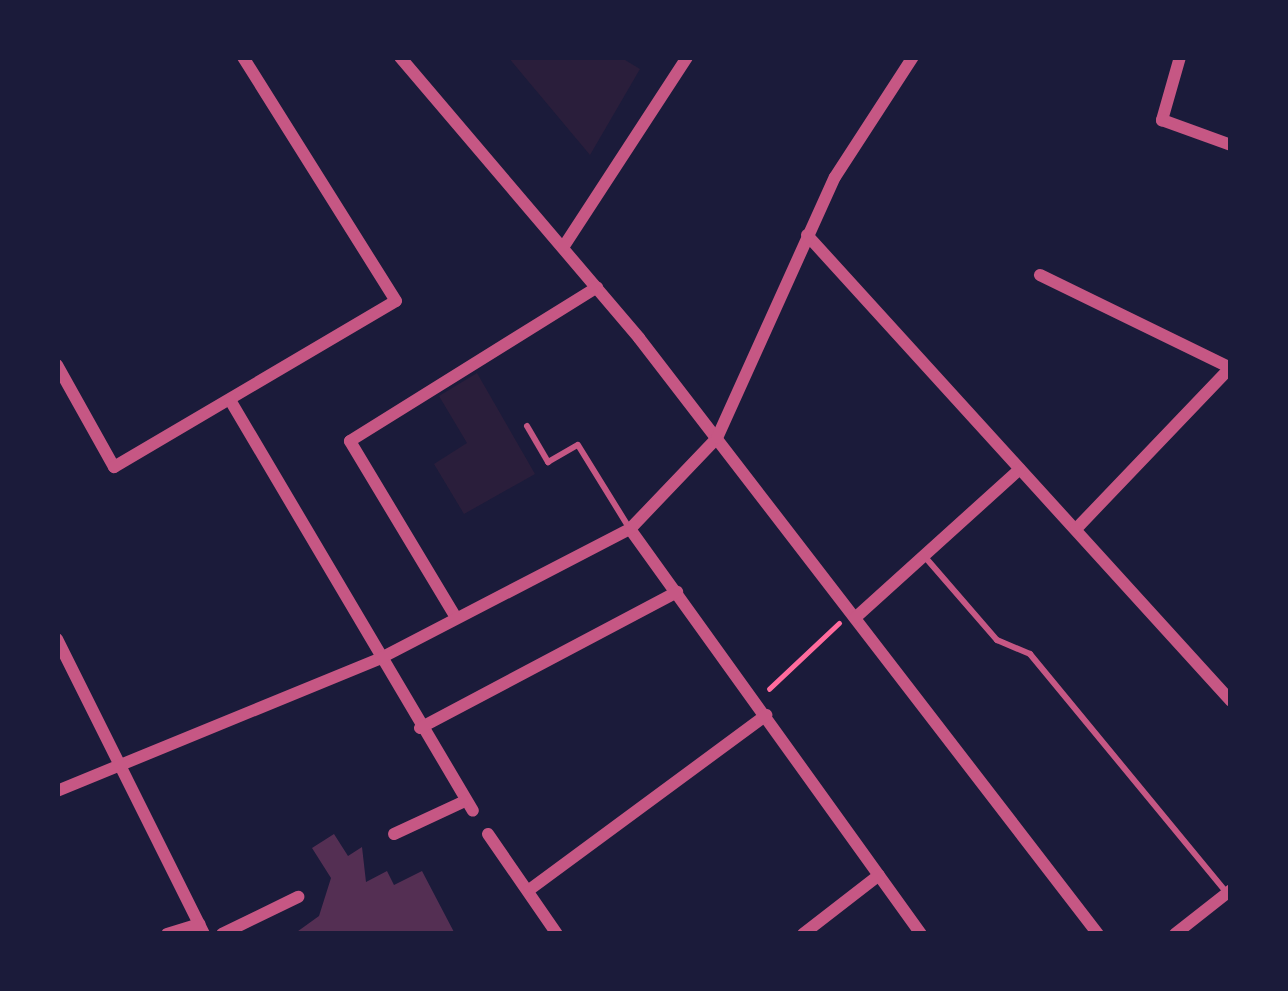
<!DOCTYPE html>
<style>
body{margin:0}
#map{position:relative;width:1288px;height:991px;overflow:hidden;background:#1b1b3a;font-family:"IBM Plex Sans",sans-serif}
div>[style]{position:absolute}
.green>*{inset:0;background:#2a1e3b}
.building>*{inset:0;background:#542f53}
.path>*{height:4.5px;margin:-2.25px;padding:0 2.25px;transform-origin:2.25px;border-radius:2.25px;background:#ff6b9d}
.service>*{height:6px;margin:-3px;padding:0 3px;transform-origin:3px;border-radius:3px;background:#c65784}
.minor>*{height:12px;margin:-6px;padding:0 6px;transform-origin:6px;border-radius:6px;background:#c65784}
span{translate:-50% -50%;white-space:nowrap;text-align:center;line-height:1.15;-webkit-text-stroke:9px #1b1b3a;paint-order:stroke}
.frame{position:absolute;inset:0;border:60px solid #1b1b3a;pointer-events:none}
</style>
<div id="map">
<div class="green">
<i style="clip-path:polygon(508px 57px,620px 57px,640px 69px,590px 155px)"></i>
<i style="clip-path:polygon(477px 373px,535px 474px,464px 514px,434px 464px,467px 443px,439px 396px)"></i>
</div>
<div class="building">
<i style="clip-path:polygon(334px 834px,348px 856px,362px 847px,366px 882px,387px 871px,394px 885px,422px 871px,455px 934px,294px 934px,319px 916px,331px 878px,312px 848px)"></i>
</div>
<div class="path">
<i style="left:769px;top:689px;width:96px;rotate:-43.3deg"></i>
</div>
<div class="service">
<i style="left:527px;top:426px;width:42px;rotate:59.7deg"></i>
<i style="left:548px;top:462px;width:34px;rotate:-30deg"></i>
<i style="left:578px;top:445px;width:95px;rotate:58.3deg"></i>
<i style="left:925px;top:557px;width:110px;rotate:49.1deg"></i>
<i style="left:997px;top:640px;width:36px;rotate:23deg"></i>
<i style="left:1030px;top:654px;width:316px;rotate:50.5deg"></i>
</div>
<div class="minor">
<i style="left:400px;top:57px;width:369px;rotate:49.6deg"></i>
<i style="left:639px;top:338px;width:752px;rotate:52.4deg"></i>
<i style="left:1180px;top:57px;width:66px;rotate:105.9deg"></i>
<i style="left:1162px;top:120px;width:73px;rotate:19.9deg"></i>
<i style="left:807px;top:235px;width:630px;rotate:47.7deg"></i>
<i style="left:564px;top:246px;width:225px;rotate:-56.9deg"></i>
<i style="left:1040px;top:275px;width:212px;rotate:26deg"></i>
<i style="left:57px;top:365px;width:117px;rotate:60.8deg"></i>
<i style="left:114px;top:467px;width:327px;rotate:-30.5deg"></i>
<i style="left:396px;top:301px;width:288px;rotate:-122.1deg"></i>
<i style="left:230px;top:400px;width:477px;rotate:59.4deg"></i>
<i style="left:630px;top:529px;width:499px;rotate:54.3deg"></i>
<i style="left:1076px;top:529px;width:223px;rotate:-46.3deg"></i>
<i style="left:455px;top:616px;width:204px;rotate:-121deg"></i>
<i style="left:350px;top:441px;width:291px;rotate:-31.9deg"></i>
<i style="left:855px;top:618px;width:222px;rotate:-42.1deg"></i>
<i style="left:57px;top:639px;width:330px;rotate:63.5deg"></i>
<i style="left:420px;top:728px;width:291px;rotate:-27.9deg"></i>
<i style="left:57px;top:791px;width:348px;rotate:-22.3deg"></i>
<i style="left:379px;top:659px;width:283px;rotate:-27.4deg"></i>
<i style="left:630px;top:529px;width:126px;rotate:-46.3deg"></i>
<i style="left:717px;top:438px;width:286px;rotate:-65.7deg"></i>
<i style="left:835px;top:177px;width:143px;rotate:-57deg"></i>
<i style="left:394px;top:834px;width:78px;rotate:-24.9deg"></i>
<i style="left:488px;top:834px;width:121px;rotate:55.4deg"></i>
<i style="left:529px;top:890px;width:295px;rotate:-36.4deg"></i>
<i style="left:167px;top:934px;width:34px;rotate:-17deg"></i>
<i style="left:222px;top:934px;width:85px;rotate:-26deg"></i>
<i style="left:803px;top:934px;width:96px;rotate:-37.8deg"></i>
<i style="left:1175px;top:934px;width:71px;rotate:-38.2deg"></i>
</div>
<div class="frame"></div>
</div>
